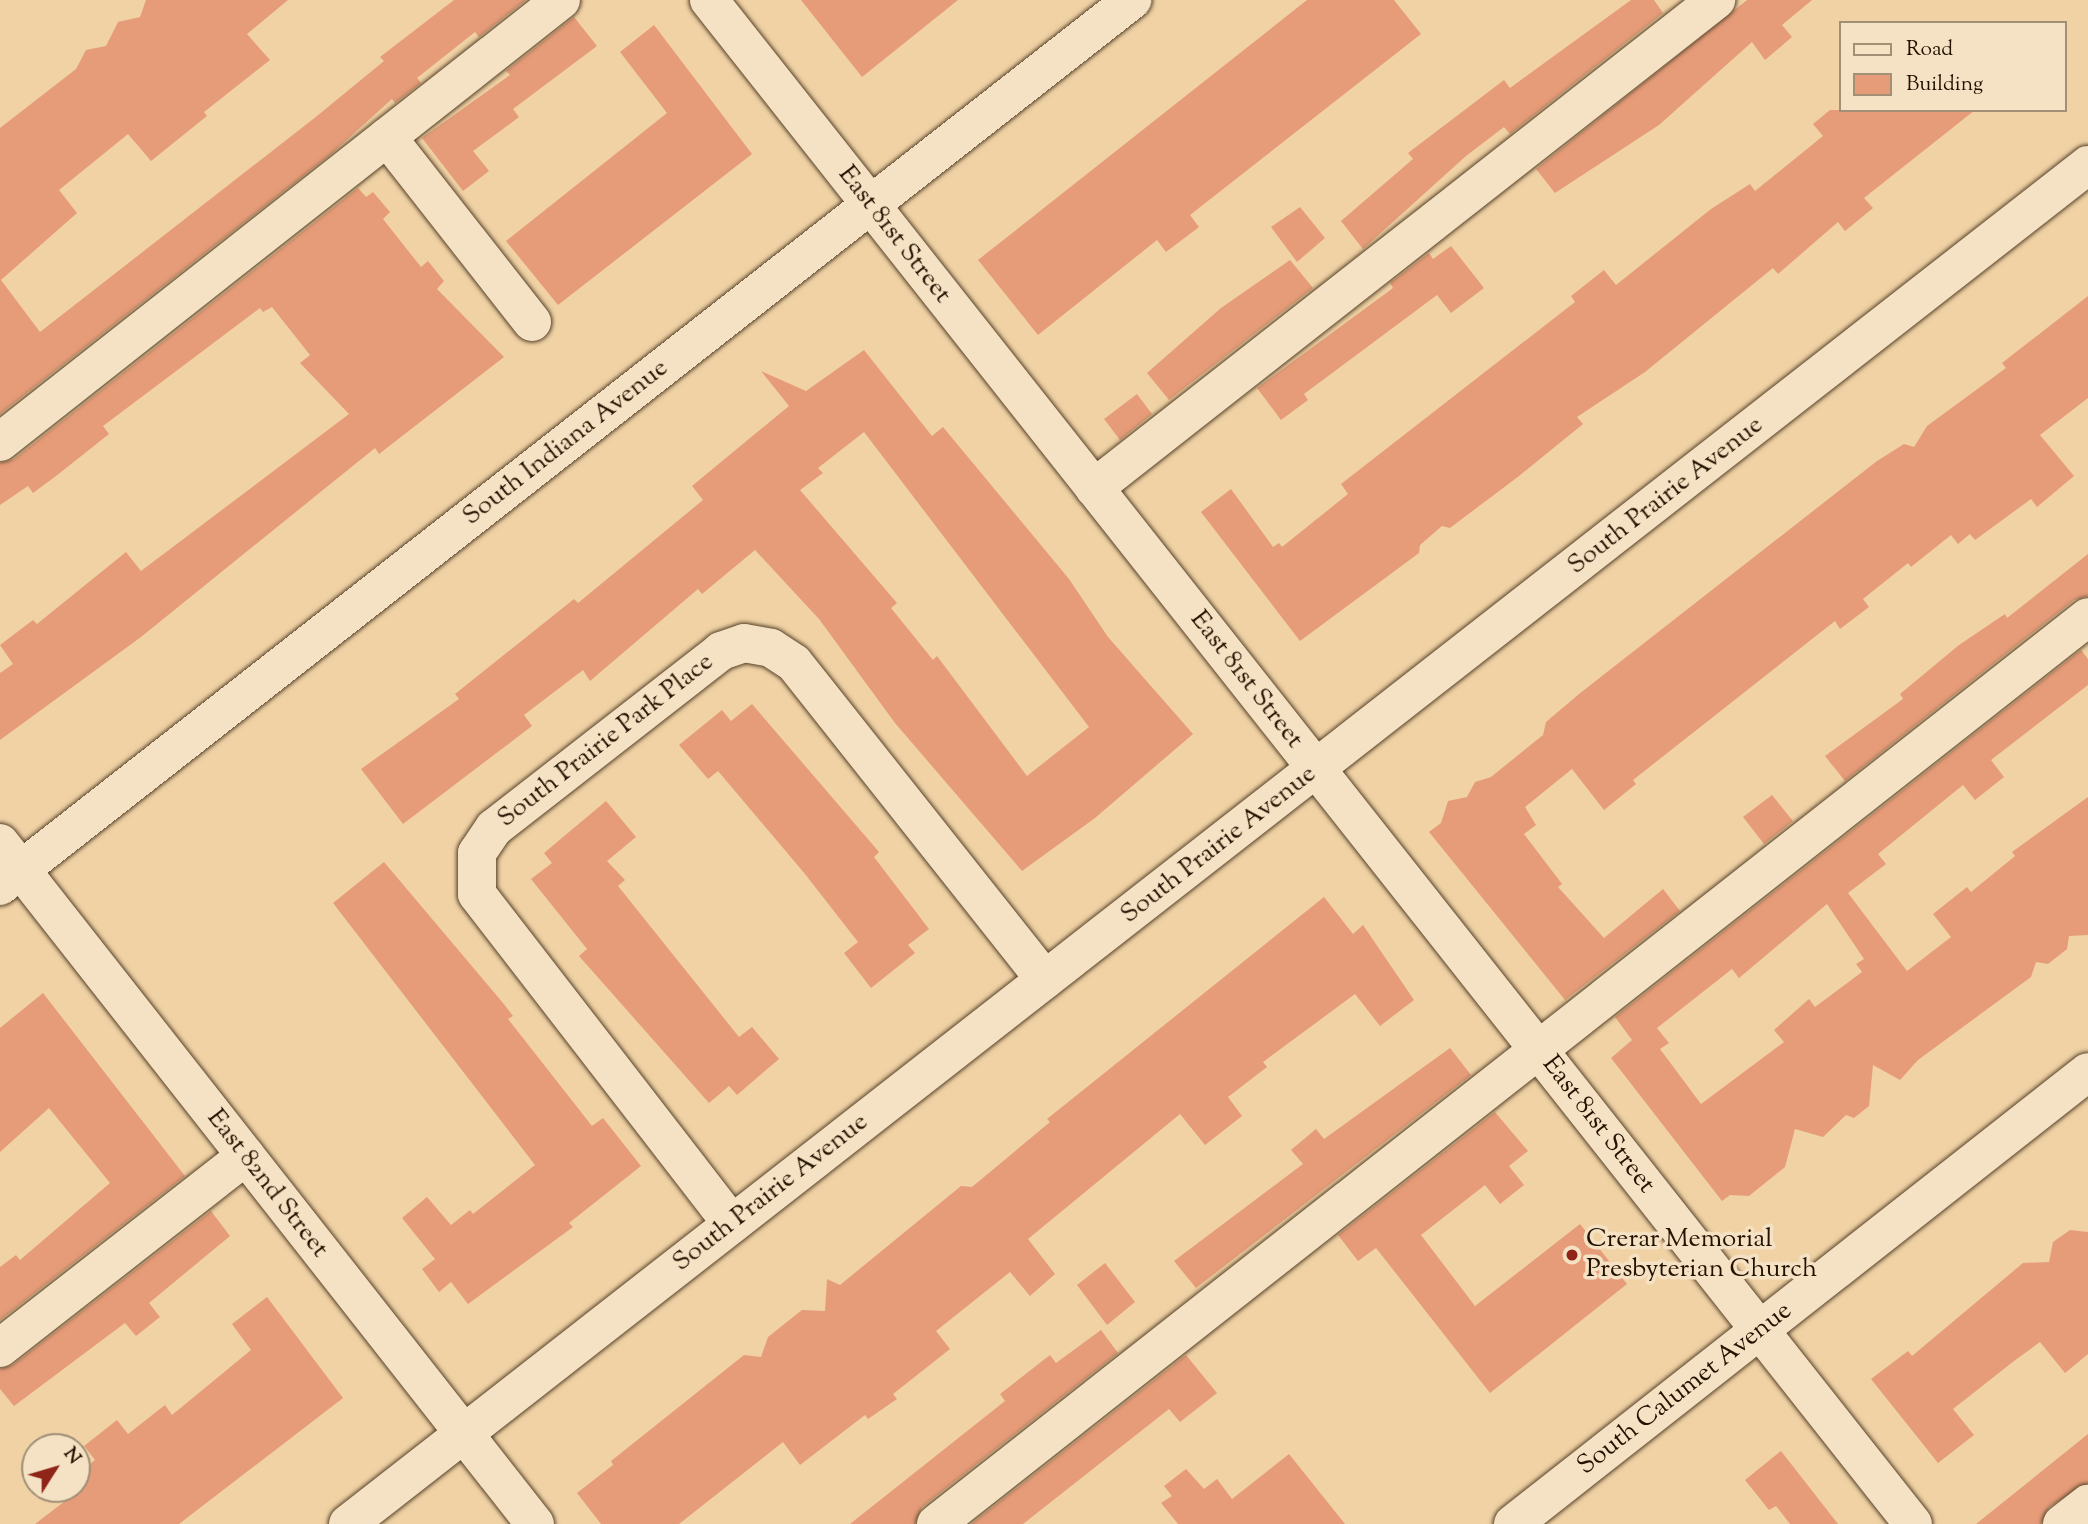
<!DOCTYPE html>
<style>
body{margin:0}
#map{position:relative;width:2088px;height:1524px;overflow:hidden;background:#f0d2a5;font-family:"Sorts Mill Goudy",serif}
div>[style]{position:absolute}
.building>*{inset:0;background:#e69c79}
.roads{filter:drop-shadow(0 0 2px #574229) drop-shadow(0 0 2px #574229)}
.minor>*{height:38px;margin:-19px;padding:0 19px;transform-origin:19px;border-radius:19px;background:#f5e2c4}
.dots>*{width:19px;height:19px;translate:-50% -50%;box-sizing:border-box;border:4px solid #f5e2c4;border-radius:50%}
span{translate:-50% -50%;white-space:nowrap;text-align:center;line-height:1.15;-webkit-text-stroke:7px #f5e2c4;paint-order:stroke}
.street-label{font-size:26px;color:#241200}
.poi-label{font-size:26px;color:#241200}
.left{translate:0 -50%;text-align:left}
.legend{position:absolute;left:1839px;top:21px;width:228px;height:91px;box-sizing:border-box;background:#f5e2c4;border:2px solid #a18f76;margin:0;padding:9px 12px;list-style:none;font-size:21px;color:#241200}
.legend li{display:flex;align-items:center;gap:14px;height:35px}
.legend b{width:35px;border:2px solid #a18f76}
.north{position:absolute;left:21px;top:1433px;width:70px;height:70px;box-sizing:border-box;background:#f5e2c4;border:2px solid #a18f76;border-radius:50%;rotate:53deg;font-size:19px;font-weight:700;line-height:28px;text-align:center;color:#241200}
.north::after{content:'';display:block;margin:auto;width:24px;height:32px;background:#8f2418;clip-path:polygon(50% 0,100% 100%,50% 72%,0 100%)}
</style>
<div id="map">
<div class="building">
<i style="clip-path:polygon(146px 0,288px 0,247px 34px,270px 60px,204px 112px,207px 116px,192px 128px,151px 161px,128px 134px,59px 190px,77px 213px,1px 280px,40px 332px,317px 116px,384px 61px,380px 57px,454px 0,526px 0,479px 37px,475px 32px,417px 78px,421px 83px,395px 103px,392px 99px,331px 154px,0 414px,0 128px,76px 69px,86px 50px,106px 46px,118px 22px,140px 17px)"></i>
<i style="clip-path:polygon(801px 0,958px 0,862px 77px)"></i>
<i style="clip-path:polygon(1307px 0,1394px 0,1421px 34px,1190px 215px,1199px 227px,1166px 252px,1157px 240px,1038px 335px,978px 260px)"></i>
<i style="clip-path:polygon(1631px 0,1654px 0,1663px 13px,1510px 134px,1504px 127px,1466px 156px,1363px 249px,1341px 221px,1413px 159px,1408px 153px,1504px 80px,1510px 88px)"></i>
<i style="clip-path:polygon(1747px 0,1812px 0,1782px 25px,1792px 37px,1765px 60px,1752px 42px,1659px 125px,1555px 193px,1536px 169px)"></i>
<i style="clip-path:polygon(574px 17px,597px 46px,513px 109px,519px 117px,473px 151px,489px 171px,463px 191px,422px 138px,510px 75px,506px 71px)"></i>
<i style="clip-path:polygon(654px 25px,752px 154px,558px 305px,506px 241px,667px 113px,620px 52px)"></i>
<i style="clip-path:polygon(1830px 110px,1975px 110px,1864px 198px,1873px 208px,1845px 231px,1838px 222px,1778px 274px,1773px 268px,1645px 372px,1577px 417px,1583px 424px,1519px 476px,1450px 528px,1442px 526px,1420px 545px,1419px 553px,1300px 641px,1201px 512px,1231px 489px,1273px 547px,1279px 543px,1282px 547px,1348px 494px,1341px 484px,1575px 302px,1571px 296px,1604px 270px,1616px 285px,1711px 209px,1750px 184px,1755px 191px,1823px 136px,1813px 124px)"></i>
<i style="clip-path:polygon(358px 188px,366px 197px,373px 192px,390px 212px,383px 219px,421px 267px,428px 261px,444px 281px,437px 289px,504px 357px,379px 454px,375px 448px,141px 637px,0 740px,0 673px,13px 664px,0 645px,33px 620px,37px 624px,126px 552px,141px 571px,349px 414px,300px 363px,310px 355px,272px 307px,263px 312px,260px 308px,103px 426px,109px 434px,56px 476px,33px 493px,28px 486px,0 505px,0 463px,14px 459px)"></i>
<i style="clip-path:polygon(1300px 207px,1325px 238px,1297px 262px,1271px 227px)"></i>
<i style="clip-path:polygon(1451px 246px,1484px 288px,1451px 313px,1437px 295px,1304px 394px,1308px 400px,1281px 420px,1257px 388px,1393px 288px,1390px 283px,1429px 253px,1433px 259px)"></i>
<i style="clip-path:polygon(1290px 260px,1313px 288px,1169px 400px,1147px 373px,1221px 308px)"></i>
<i style="clip-path:polygon(2088px 296px,2088px 398px,2040px 435px,2074px 476px,2037px 507px,2031px 499px,1975px 540px,1970px 534px,1958px 544px,1951px 535px,1911px 567px,1908px 563px,1863px 599px,1869px 607px,1840px 629px,1835px 621px,1633px 780px,1636px 784px,1604px 810px,1572px 769px,1525px 807px,1536px 825px,1524px 834px,1562px 884px,1558px 887px,1604px 938px,1663px 889px,1680px 911px,1565px 1000px,1429px 832px,1441px 823px,1448px 801px,1467px 797px,1475px 782px,1491px 777px,1543px 735px,1546px 722px,1579px 694px,1877px 461px,1904px 444px,1914px 447px,1927px 426px,2006px 368px,2002px 363px)"></i>
<i style="clip-path:polygon(evenodd,864px 350px,932px 436px,943px 427px,1069px 579px,1108px 637px,1193px 734px,1095px 818px,1022px 871px,895px 723px,819px 619px,755px 550px,702px 594px,698px 589px,590px 681px,583px 670px,524px 715px,532px 726px,403px 824px,361px 769px,459px 699px,455px 694px,574px 599px,578px 603px,703px 500px,692px 486px,789px 406px,761px 371px,806px 391px,864px 350px,864px 432px,1089px 727px,1027px 776px,937px 656px,933px 660px,891px 608px,897px 603px,800px 490px,823px 473px,818px 468px,864px 432px)"></i>
<i style="clip-path:polygon(1137px 394px,1152px 414px,1120px 440px,1104px 419px)"></i>
<i style="clip-path:polygon(2088px 554px,2088px 596px,2074px 600px,1845px 781px,1825px 756px,1903px 699px,1900px 694px,1959px 645px,2005px 614px,2007px 618px)"></i>
<i style="clip-path:polygon(evenodd,2081px 650px,2088px 659px,2088px 685px,1991px 760px,2004px 777px,1975px 800px,1963px 785px,1878px 854px,1886px 864px,1848px 893px,1907px 971px,1951px 937px,1933px 914px,1967px 887px,1971px 892px,2015px 856px,2012px 852px,2088px 797px,2088px 935px,2069px 936px,2067px 949px,2048px 964px,2036px 962px,2031px 977px,1918px 1060px,1900px 1080px,1873px 1065px,1869px 1106px,1854px 1118px,1846px 1115px,1823px 1137px,1795px 1129px,1785px 1167px,1749px 1196px,1730px 1195px,1722px 1201px,1611px 1058px,1632px 1040px,1615px 1017px,2081px 650px,1827px 904px,1864px 959px,1856px 964px,1862px 972px,1815px 1007px,1809px 999px,1774px 1030px,1784px 1042px,1701px 1104px,1660px 1049px,1669px 1043px,1657px 1028px,1732px 969px,1739px 978px,1827px 904px)"></i>
<i style="clip-path:polygon(752px 704px,879px 852px,874px 857px,929px 929px,908px 945px,915px 953px,871px 988px,844px 953px,858px 942px,805px 874px,718px 771px,708px 779px,679px 745px,722px 710px,731px 721px)"></i>
<i style="clip-path:polygon(1772px 795px,1793px 821px,1764px 844px,1743px 817px)"></i>
<i style="clip-path:polygon(606px 801px,636px 837px,607px 861px,625px 880px,618px 886px,739px 1037px,752px 1027px,779px 1059px,737px 1095px,729px 1086px,709px 1103px,579px 956px,587px 949px,531px 879px,552px 863px,544px 853px)"></i>
<i style="clip-path:polygon(384px 862px,503px 1003px,513px 1016px,508px 1019px,592px 1126px,603px 1118px,641px 1166px,569px 1223px,573px 1227px,468px 1304px,451px 1282px,439px 1292px,422px 1269px,435px 1259px,402px 1218px,427px 1197px,451px 1225px,470px 1210px,473px 1214px,535px 1165px,333px 903px)"></i>
<i style="clip-path:polygon(1324px 897px,1353px 934px,1363px 925px,1414px 1000px,1380px 1026px,1355px 994px,1263px 1062px,1267px 1067px,1228px 1097px,1242px 1116px,1205px 1145px,1180px 1114px,1028px 1239px,1055px 1274px,1030px 1296px,1010px 1272px,936px 1331px,950px 1349px,893px 1394px,897px 1399px,868px 1419px,865px 1415px,800px 1465px,783px 1442px,679px 1524px,601px 1524px,577px 1493px,613px 1465px,611px 1461px,744px 1355px,761px 1357px,768px 1337px,802px 1310px,825px 1311px,827px 1279px,840px 1285px,961px 1186px,972px 1187px,1050px 1122px,1047px 1119px)"></i>
<i style="clip-path:polygon(43px 993px,185px 1176px,0 1320px,0 1267px,16px 1255px,20px 1260px,110px 1183px,49px 1108px,0 1152px,0 1028px)"></i>
<i style="clip-path:polygon(1450px 1048px,1471px 1075px,1196px 1288px,1174px 1261px,1303px 1164px,1291px 1150px,1316px 1129px,1324px 1139px)"></i>
<i style="clip-path:polygon(1495px 1112px,1528px 1151px,1509px 1166px,1524px 1185px,1500px 1204px,1485px 1185px,1421px 1235px,1475px 1306px,1580px 1224px,1627px 1284px,1490px 1393px,1376px 1248px,1358px 1261px,1338px 1235px)"></i>
<i style="clip-path:polygon(211px 1211px,230px 1236px,149px 1303px,160px 1317px,136px 1336px,125px 1323px,14px 1406px,0 1389px,0 1369px,13px 1365px)"></i>
<i style="clip-path:polygon(2070px 1230px,2088px 1232px,2088px 1354px,2065px 1373px,2040px 1342px,2014px 1361px,1953px 1409px,1974px 1435px,1938px 1463px,1871px 1379px,1908px 1351px,1912px 1356px,2023px 1263px,2049px 1262px,2053px 1242px)"></i>
<i style="clip-path:polygon(1105px 1263px,1135px 1302px,1107px 1325px,1077px 1285px)"></i>
<i style="clip-path:polygon(267px 1297px,343px 1398px,179px 1524px,35px 1524px,65px 1501px,56px 1489px,77px 1489px,77px 1474px,95px 1460px,84px 1446px,117px 1420px,128px 1434px,165px 1405px,172px 1415px,251px 1350px,232px 1324px)"></i>
<i style="clip-path:polygon(1101px 1330px,1118px 1353px,922px 1507px,915px 1524px,850px 1524px,1005px 1401px,1000px 1394px,1050px 1355px,1056px 1363px)"></i>
<i style="clip-path:polygon(1186px 1355px,1217px 1393px,1180px 1422px,1169px 1409px,1023px 1524px,971px 1524px)"></i>
<i style="clip-path:polygon(2088px 1434px,2088px 1483px,2049px 1507px,2041px 1524px,1976px 1524px)"></i>
<i style="clip-path:polygon(1781px 1451px,1838px 1524px,1790px 1524px,1776px 1506px,1769px 1510px,1745px 1480px)"></i>
<i style="clip-path:polygon(1289px 1454px,1345px 1524px,1178px 1524px,1161px 1503px,1172px 1496px,1164px 1486px,1186px 1469px,1204px 1489px,1217px 1479px,1232px 1499px)"></i>
</div>
<div class="roads">
<div class="minor">
<i style="left:709px;top:0;width:1942px;rotate:51.69deg"></i>
<i style="left:387px;top:137px;width:235px;rotate:51.9deg"></i>
<i style="left:0;top:442px;width:714px;rotate:-38.23deg"></i>
<i style="left:1094px;top:488px;width:791px;rotate:-38.12deg"></i>
<i style="left:0;top:843px;width:866px;rotate:51.85deg"></i>
<i style="left:0;top:886px;width:1438px;rotate:-38.05deg"></i>
<i style="left:732px;top:1224px;width:417px;rotate:-127.7deg"></i>
<i style="left:477px;top:894px;width:41px;rotate:-90deg"></i>
<i style="left:477px;top:853px;width:30px;rotate:-56deg"></i>
<i style="left:494px;top:828px;width:288px;rotate:-37.9deg"></i>
<i style="left:721px;top:651px;width:24px;rotate:-19deg"></i>
<i style="left:744px;top:643px;width:27px;rotate:10deg"></i>
<i style="left:771px;top:648px;width:27px;rotate:33deg"></i>
<i style="left:794px;top:663px;width:404px;rotate:51.6deg"></i>
<i style="left:0;top:1348px;width:312px;rotate:-38deg"></i>
<i style="left:348px;top:1524px;width:2208px;rotate:-37.99deg"></i>
<i style="left:936px;top:1524px;width:1466px;rotate:-38.21deg"></i>
<i style="left:1513px;top:1524px;width:731px;rotate:-38.17deg"></i>
<i style="left:2062px;top:1524px;width:33px;rotate:-38deg"></i>
</div>
</div>
<div class="dots">
<i style="left:1572px;top:1255px;background:#8f2418"></i>
</div>
<div class="street-label">
<span style="left:894px;top:235px;rotate:52deg">East 81st Street</span>
<span style="left:566px;top:443px;rotate:-38deg">South Indiana Avenue</span>
<span style="left:1666px;top:496px;rotate:-38deg">South Prairie Avenue</span>
<span style="left:1246px;top:680px;rotate:52deg">East 81st Street</span>
<span style="left:606px;top:741px;rotate:-38deg">South Prairie Park Place</span>
<span style="left:1219px;top:845px;rotate:-38deg">South Prairie Avenue</span>
<span style="left:1598px;top:1125px;rotate:52deg">East 81st Street</span>
<span style="left:267px;top:1184px;rotate:52deg">East 82nd Street</span>
<span style="left:771px;top:1193px;rotate:-38deg">South Prairie Avenue</span>
<span style="left:1685px;top:1389px;rotate:-38deg">South Calumet Avenue</span>
</div>
<div class="poi-label">
<span class="left" style="left:1586px;top:1255px">Crerar Memorial<br>Presbyterian Church</span>
</div>
<ul class="legend">
<li><b style="height:9px;background:#f5e2c4"></b>Road</li>
<li><b style="height:19px;background:#e69c79"></b>Building</li>
</ul>
<div class="north">N</div>
</div>
